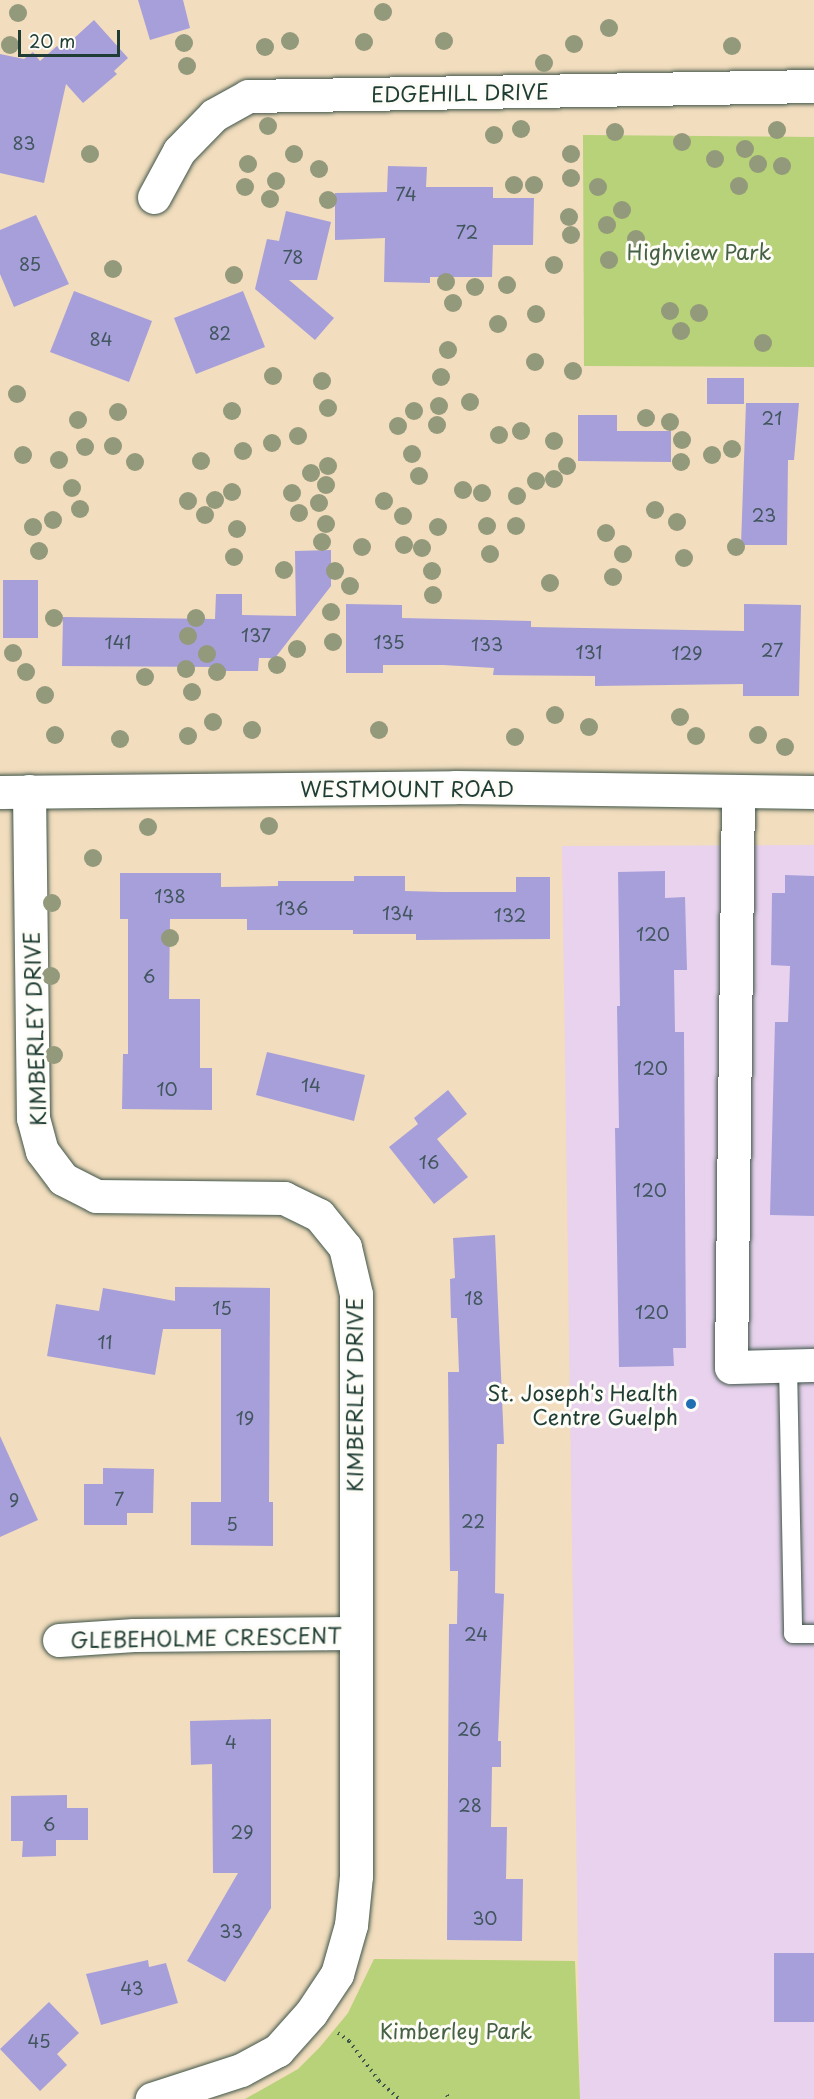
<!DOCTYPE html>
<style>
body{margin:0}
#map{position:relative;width:814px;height:2099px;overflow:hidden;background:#f2ddbe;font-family:"Playpen Sans",sans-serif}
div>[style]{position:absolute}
.built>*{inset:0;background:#e8d2ee}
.green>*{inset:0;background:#b7d278}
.building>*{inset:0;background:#a79fda}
.path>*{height:4px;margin-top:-2px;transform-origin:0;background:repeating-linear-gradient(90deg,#3f5549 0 1.5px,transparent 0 6px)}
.roads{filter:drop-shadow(0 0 2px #3f5549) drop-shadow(0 0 2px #3f5549)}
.service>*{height:18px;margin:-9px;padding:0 9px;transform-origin:9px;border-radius:9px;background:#fff}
.minor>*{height:33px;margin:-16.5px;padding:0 16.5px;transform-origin:16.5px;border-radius:16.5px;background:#fff}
.tertiary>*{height:33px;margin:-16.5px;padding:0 16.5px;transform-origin:16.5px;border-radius:16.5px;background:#fff}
.trees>*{width:18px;height:18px;margin:-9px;border-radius:50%;background:#93997b}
.dots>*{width:16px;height:16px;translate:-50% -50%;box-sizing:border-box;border:3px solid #fdfcf7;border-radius:50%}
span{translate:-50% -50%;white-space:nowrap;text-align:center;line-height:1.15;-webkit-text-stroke:6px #fdfcf7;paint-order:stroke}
.number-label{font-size:18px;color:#41565e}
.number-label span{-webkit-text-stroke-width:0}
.street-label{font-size:21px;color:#1f3d34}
.park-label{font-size:21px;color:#456245}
.poi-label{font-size:21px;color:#1f3d34}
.right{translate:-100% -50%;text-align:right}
.scale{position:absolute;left:18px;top:30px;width:102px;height:27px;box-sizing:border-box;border:3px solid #1f3d34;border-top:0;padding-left:8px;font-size:18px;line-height:21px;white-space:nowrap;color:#1f3d34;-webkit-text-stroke:4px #fdfcf7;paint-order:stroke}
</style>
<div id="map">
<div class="built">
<i style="clip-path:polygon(814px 845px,814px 2099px,580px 2099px,562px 846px)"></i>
</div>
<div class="green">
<i style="clip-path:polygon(583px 135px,814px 137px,814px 367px,584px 366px)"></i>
<i style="clip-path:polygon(374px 1959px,575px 1961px,580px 2099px,245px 2099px,298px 2069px,320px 2047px,348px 2013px)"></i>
</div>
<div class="building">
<i style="clip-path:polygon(138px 0,183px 0,190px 28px,150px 40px)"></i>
<i style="clip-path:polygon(94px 20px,128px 58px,114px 71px,117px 74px,83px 103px,66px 84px,44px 183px,0 173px,0 54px,24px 59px,33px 52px,40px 61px,57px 46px,61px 50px)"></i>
<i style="clip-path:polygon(388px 166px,427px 167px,426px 187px,493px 187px,493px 198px,534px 198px,533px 245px,493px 245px,492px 277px,430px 277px,430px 283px,384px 282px,385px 238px,335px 240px,335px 193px,387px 192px)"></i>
<i style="clip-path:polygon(286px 211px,331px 222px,317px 280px,289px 280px,334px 318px,315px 340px,255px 289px,267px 239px,279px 241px)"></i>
<i style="clip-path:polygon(36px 215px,69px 284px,14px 307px,0 274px,0 230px)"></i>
<i style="clip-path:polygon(74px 291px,152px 321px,129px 382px,50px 352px)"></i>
<i style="clip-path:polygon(243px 291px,265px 347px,196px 374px,174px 318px)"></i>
<i style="clip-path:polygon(707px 378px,744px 378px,744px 404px,707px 404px)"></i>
<i style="clip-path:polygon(746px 403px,799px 403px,794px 460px,788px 460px,787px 545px,741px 545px)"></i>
<i style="clip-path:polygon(578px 415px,617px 415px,617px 431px,671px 431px,671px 462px,578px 461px)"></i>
<i style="clip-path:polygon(331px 550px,331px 586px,275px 658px,259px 658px,258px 671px,219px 671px,219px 667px,62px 666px,63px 617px,215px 619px,216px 594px,242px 594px,242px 615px,296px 616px,295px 551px)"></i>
<i style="clip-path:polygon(3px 580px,38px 580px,38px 638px,3px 638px)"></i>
<i style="clip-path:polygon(346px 604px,402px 605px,402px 618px,531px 621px,531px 627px,744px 631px,744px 604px,801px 605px,799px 696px,743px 696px,743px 684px,595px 686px,595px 676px,493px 675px,494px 668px,443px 665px,383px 665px,383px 673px,346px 673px)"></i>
<i style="clip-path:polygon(665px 871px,665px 898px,685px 897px,687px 970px,674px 970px,675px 1032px,684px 1032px,686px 1348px,673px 1348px,674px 1366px,619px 1367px,615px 1128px,619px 1128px,617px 1006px,620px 1006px,618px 872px)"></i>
<i style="clip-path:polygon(120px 873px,221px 873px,221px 887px,278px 886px,278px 881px,354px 881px,354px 876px,405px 876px,405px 891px,443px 892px,516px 892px,516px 877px,550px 877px,550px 939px,416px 940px,416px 934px,353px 934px,353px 930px,247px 930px,247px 919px,170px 919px,169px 999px,200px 999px,200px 1068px,212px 1068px,212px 1110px,122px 1109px,123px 1054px,128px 1054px,128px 919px,120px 919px)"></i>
<i style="clip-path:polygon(785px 875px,814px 876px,814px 1216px,770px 1215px,775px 1022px,788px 1022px,790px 966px,771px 965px,772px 893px,785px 893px)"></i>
<i style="clip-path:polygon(267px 1052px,365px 1075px,354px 1121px,256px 1095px)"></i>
<i style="clip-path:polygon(448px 1090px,467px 1114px,437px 1139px,468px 1177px,434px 1204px,389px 1147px,418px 1124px,414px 1118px)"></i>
<i style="clip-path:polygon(495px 1235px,504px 1444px,497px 1444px,495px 1593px,504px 1594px,498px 1741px,501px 1741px,501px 1767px,492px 1767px,491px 1827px,507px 1827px,506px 1879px,523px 1879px,522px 1941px,447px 1940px,449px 1624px,457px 1624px,458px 1571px,450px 1571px,448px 1372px,459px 1372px,457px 1318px,451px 1318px,450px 1279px,455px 1278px,453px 1238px)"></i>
<i style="clip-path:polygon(175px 1287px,270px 1288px,269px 1502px,273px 1502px,273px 1546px,191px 1545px,191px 1502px,221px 1502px,221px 1329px,163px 1329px,155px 1375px,47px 1356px,56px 1304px,99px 1311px,103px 1288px,175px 1301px)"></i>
<i style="clip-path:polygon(0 1436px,38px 1520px,0 1537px)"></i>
<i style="clip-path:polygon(103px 1468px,154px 1469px,153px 1513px,127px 1513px,127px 1525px,84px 1525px,84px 1484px,103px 1484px)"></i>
<i style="clip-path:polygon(271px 1719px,271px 1908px,225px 1982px,187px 1961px,238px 1873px,213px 1873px,212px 1764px,191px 1765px,190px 1721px)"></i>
<i style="clip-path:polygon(67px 1795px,67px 1808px,88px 1808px,88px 1840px,56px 1840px,56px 1856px,22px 1857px,23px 1841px,11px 1841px,11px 1796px)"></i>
<i style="clip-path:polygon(774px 1953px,814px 1953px,814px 2022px,774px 2022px)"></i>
<i style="clip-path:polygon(148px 1960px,149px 1967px,166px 1963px,178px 2003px,101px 2025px,86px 1974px)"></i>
<i style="clip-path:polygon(49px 2002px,79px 2033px,57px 2054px,67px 2065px,40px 2091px,0 2049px)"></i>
</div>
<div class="path">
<i style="left:338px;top:2033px;width:14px;rotate:36deg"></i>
<i style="left:349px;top:2041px;width:50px;rotate:53.1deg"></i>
<i style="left:379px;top:2081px;width:27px;rotate:42deg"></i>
<i style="left:447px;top:2095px;width:4px;rotate:63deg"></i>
</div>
<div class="roads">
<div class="service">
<i style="left:788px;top:1365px;width:269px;rotate:88.9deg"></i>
<i style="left:793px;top:1634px;width:21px"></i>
</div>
<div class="minor">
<i style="left:154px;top:197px;width:52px;rotate:-61.5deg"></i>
<i style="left:179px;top:151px;width:50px;rotate:-45.8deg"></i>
<i style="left:214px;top:115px;width:39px;rotate:-29deg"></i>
<i style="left:248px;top:96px;width:566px;rotate:-1.01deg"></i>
<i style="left:29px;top:791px;width:327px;rotate:89.3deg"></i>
<i style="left:33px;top:1118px;width:34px;rotate:75deg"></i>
<i style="left:42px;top:1151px;width:35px;rotate:53deg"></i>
<i style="left:63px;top:1179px;width:37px;rotate:27deg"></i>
<i style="left:96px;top:1196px;width:188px;rotate:0.6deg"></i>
<i style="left:284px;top:1198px;width:39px;rotate:26deg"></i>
<i style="left:319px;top:1215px;width:41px;rotate:50.9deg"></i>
<i style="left:345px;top:1247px;width:48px;rotate:76.8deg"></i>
<i style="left:356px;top:1294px;width:582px;rotate:90deg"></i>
<i style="left:356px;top:1876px;width:49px;rotate:95.8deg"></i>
<i style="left:351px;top:1925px;width:51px;rotate:105.9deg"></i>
<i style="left:337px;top:1974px;width:47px;rotate:123.7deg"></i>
<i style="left:311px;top:2013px;width:50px;rotate:131.7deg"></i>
<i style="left:278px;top:2050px;width:42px;rotate:151.6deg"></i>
<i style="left:241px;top:2070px;width:94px;rotate:162deg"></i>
<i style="left:738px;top:791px;width:576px;rotate:90.7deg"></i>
<i style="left:731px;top:1367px;width:83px;rotate:-1.4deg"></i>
<i style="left:59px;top:1640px;width:75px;rotate:-3.8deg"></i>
<i style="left:134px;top:1635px;width:220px;rotate:-0.5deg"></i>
</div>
<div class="tertiary">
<i style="left:0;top:792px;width:455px;rotate:-0.6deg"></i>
<i style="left:455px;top:787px;width:359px;rotate:0.8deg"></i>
</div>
</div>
<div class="trees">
<i style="left:383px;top:12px"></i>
<i style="left:18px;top:13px"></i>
<i style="left:609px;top:28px"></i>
<i style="left:290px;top:41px"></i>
<i style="left:444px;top:41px"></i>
<i style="left:364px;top:42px"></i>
<i style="left:184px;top:43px"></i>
<i style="left:574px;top:44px"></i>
<i style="left:10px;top:45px"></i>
<i style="left:732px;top:46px"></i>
<i style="left:265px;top:47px"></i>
<i style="left:544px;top:63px"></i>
<i style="left:187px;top:66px"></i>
<i style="left:268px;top:126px"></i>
<i style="left:521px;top:129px"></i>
<i style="left:777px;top:130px"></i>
<i style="left:615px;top:132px"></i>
<i style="left:494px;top:135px"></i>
<i style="left:682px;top:142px"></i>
<i style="left:745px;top:149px"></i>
<i style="left:90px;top:154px"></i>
<i style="left:294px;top:154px"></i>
<i style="left:571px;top:154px"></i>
<i style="left:715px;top:159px"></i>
<i style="left:248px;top:164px"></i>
<i style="left:758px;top:164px"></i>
<i style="left:782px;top:166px"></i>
<i style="left:319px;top:169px"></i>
<i style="left:571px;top:178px"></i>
<i style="left:276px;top:181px"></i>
<i style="left:514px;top:185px"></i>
<i style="left:534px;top:185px"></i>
<i style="left:739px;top:186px"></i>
<i style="left:245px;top:187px"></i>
<i style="left:598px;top:187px"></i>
<i style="left:270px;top:199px"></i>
<i style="left:328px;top:200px"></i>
<i style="left:622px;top:210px"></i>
<i style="left:569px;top:217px"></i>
<i style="left:607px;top:225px"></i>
<i style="left:571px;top:235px"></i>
<i style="left:636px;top:239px"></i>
<i style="left:609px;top:260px"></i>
<i style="left:554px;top:265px"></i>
<i style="left:113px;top:269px"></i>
<i style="left:234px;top:275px"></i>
<i style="left:446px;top:282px"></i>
<i style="left:507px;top:285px"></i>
<i style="left:475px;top:287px"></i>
<i style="left:453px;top:303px"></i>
<i style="left:670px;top:311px"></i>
<i style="left:699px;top:313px"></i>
<i style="left:536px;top:314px"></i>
<i style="left:498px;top:324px"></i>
<i style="left:681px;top:331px"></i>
<i style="left:763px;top:343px"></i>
<i style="left:448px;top:350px"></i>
<i style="left:535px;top:362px"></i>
<i style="left:573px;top:371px"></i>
<i style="left:273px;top:376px"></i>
<i style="left:441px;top:377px"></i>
<i style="left:322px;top:381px"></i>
<i style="left:17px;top:394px"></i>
<i style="left:470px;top:402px"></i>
<i style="left:439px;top:406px"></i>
<i style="left:328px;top:408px"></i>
<i style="left:232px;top:411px"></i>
<i style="left:414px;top:411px"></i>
<i style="left:118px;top:412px"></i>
<i style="left:646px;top:418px"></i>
<i style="left:78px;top:420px"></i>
<i style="left:670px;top:422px"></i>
<i style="left:437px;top:425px"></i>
<i style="left:398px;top:426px"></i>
<i style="left:521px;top:431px"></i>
<i style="left:499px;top:435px"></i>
<i style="left:298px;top:436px"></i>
<i style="left:682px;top:440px"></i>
<i style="left:554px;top:441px"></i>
<i style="left:272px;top:443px"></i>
<i style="left:113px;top:446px"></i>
<i style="left:85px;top:447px"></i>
<i style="left:732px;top:449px"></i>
<i style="left:243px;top:451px"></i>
<i style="left:412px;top:454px"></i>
<i style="left:23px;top:455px"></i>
<i style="left:712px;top:455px"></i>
<i style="left:59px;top:460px"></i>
<i style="left:201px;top:461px"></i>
<i style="left:135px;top:462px"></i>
<i style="left:681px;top:462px"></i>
<i style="left:328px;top:466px"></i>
<i style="left:567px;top:466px"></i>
<i style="left:311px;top:473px"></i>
<i style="left:419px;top:476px"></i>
<i style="left:554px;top:479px"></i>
<i style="left:536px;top:481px"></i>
<i style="left:326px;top:485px"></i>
<i style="left:72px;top:488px"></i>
<i style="left:463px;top:490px"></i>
<i style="left:232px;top:492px"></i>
<i style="left:292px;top:493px"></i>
<i style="left:482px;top:493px"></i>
<i style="left:517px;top:496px"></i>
<i style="left:215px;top:500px"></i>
<i style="left:188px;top:501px"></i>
<i style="left:384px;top:501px"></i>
<i style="left:319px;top:503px"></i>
<i style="left:80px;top:509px"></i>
<i style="left:655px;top:510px"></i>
<i style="left:299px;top:513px"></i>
<i style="left:205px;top:515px"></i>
<i style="left:403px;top:516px"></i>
<i style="left:53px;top:520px"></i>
<i style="left:677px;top:522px"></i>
<i style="left:326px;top:524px"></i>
<i style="left:487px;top:526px"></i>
<i style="left:516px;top:526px"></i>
<i style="left:33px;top:527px"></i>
<i style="left:438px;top:527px"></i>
<i style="left:237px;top:529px"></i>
<i style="left:606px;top:533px"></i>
<i style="left:322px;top:542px"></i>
<i style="left:404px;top:545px"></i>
<i style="left:362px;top:547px"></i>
<i style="left:736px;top:547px"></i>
<i style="left:422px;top:548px"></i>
<i style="left:39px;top:551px"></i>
<i style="left:490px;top:554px"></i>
<i style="left:623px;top:554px"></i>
<i style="left:234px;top:557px"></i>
<i style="left:684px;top:558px"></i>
<i style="left:284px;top:570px"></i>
<i style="left:335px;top:571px"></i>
<i style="left:432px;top:571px"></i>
<i style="left:613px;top:577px"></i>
<i style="left:550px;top:583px"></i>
<i style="left:350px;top:586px"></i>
<i style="left:433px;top:595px"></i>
<i style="left:331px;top:612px"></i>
<i style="left:54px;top:618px"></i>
<i style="left:196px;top:618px"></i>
<i style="left:188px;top:636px"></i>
<i style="left:333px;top:642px"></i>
<i style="left:297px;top:649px"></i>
<i style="left:13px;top:653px"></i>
<i style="left:207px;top:654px"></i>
<i style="left:277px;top:665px"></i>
<i style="left:186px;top:669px"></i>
<i style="left:26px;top:672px"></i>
<i style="left:217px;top:672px"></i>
<i style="left:145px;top:677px"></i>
<i style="left:192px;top:692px"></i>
<i style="left:45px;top:695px"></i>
<i style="left:555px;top:715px"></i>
<i style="left:680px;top:717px"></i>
<i style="left:213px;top:722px"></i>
<i style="left:589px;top:727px"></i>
<i style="left:252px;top:730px"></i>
<i style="left:379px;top:730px"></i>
<i style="left:55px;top:735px"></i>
<i style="left:758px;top:735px"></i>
<i style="left:188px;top:736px"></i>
<i style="left:696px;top:736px"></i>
<i style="left:515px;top:737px"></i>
<i style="left:120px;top:739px"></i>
<i style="left:785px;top:747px"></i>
<i style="left:269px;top:826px"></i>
<i style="left:148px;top:827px"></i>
<i style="left:93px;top:858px"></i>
<i style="left:52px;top:903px"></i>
<i style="left:170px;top:938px"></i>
<i style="left:51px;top:976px"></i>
<i style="left:54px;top:1055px"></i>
</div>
<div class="dots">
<i style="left:691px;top:1404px;background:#1f6fb2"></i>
</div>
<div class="number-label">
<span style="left:24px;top:143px">83</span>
<span style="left:406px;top:194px">74</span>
<span style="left:467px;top:232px">72</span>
<span style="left:293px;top:257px">78</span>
<span style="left:30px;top:264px">85</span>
<span style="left:220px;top:333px">82</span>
<span style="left:101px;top:339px">84</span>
<span style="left:772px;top:418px">21</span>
<span style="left:764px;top:515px">23</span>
<span style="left:256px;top:635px">137</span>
<span style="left:118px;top:642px">141</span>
<span style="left:389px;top:642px">135</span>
<span style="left:487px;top:644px">133</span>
<span style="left:772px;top:650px">27</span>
<span style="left:589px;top:652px">131</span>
<span style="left:687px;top:653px">129</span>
<span style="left:170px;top:896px">138</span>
<span style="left:292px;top:908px">136</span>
<span style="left:398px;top:913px">134</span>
<span style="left:510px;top:915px">132</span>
<span style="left:653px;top:934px">120</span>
<span style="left:149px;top:976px">6</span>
<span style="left:651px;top:1068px">120</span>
<span style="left:311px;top:1085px">14</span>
<span style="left:167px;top:1089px">10</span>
<span style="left:429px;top:1162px">16</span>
<span style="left:650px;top:1190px">120</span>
<span style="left:474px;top:1298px">18</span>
<span style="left:222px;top:1308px">15</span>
<span style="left:652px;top:1312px">120</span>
<span style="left:105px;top:1342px">11</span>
<span style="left:245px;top:1418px">19</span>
<span style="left:119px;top:1499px">7</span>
<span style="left:14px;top:1500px">9</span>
<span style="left:473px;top:1521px">22</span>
<span style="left:232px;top:1524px">5</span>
<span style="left:476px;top:1634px">24</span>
<span style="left:469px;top:1729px">26</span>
<span style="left:231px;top:1742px">4</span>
<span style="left:470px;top:1805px">28</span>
<span style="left:49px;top:1824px">6</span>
<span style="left:242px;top:1832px">29</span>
<span style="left:485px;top:1918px">30</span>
<span style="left:231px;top:1931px">33</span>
<span style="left:132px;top:1988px">43</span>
<span style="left:39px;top:2041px">45</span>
</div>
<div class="street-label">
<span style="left:460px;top:92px;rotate:-1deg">EDGEHILL DRIVE</span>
<span style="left:407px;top:788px">WESTMOUNT ROAD</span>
<span style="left:34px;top:1029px;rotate:-92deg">KIMBERLEY DRIVE</span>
<span style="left:354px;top:1395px;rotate:-90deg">KIMBERLEY DRIVE</span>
<span style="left:206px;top:1637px;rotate:-1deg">GLEBEHOLME CRESCENT</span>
</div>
<div class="park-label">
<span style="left:699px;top:251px">Highview Park</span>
<span style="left:456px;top:2030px">Kimberley Park</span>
</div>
<div class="poi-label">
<span class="right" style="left:678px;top:1404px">St. Joseph's Health<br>Centre Guelph</span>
</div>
<div class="scale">20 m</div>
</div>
